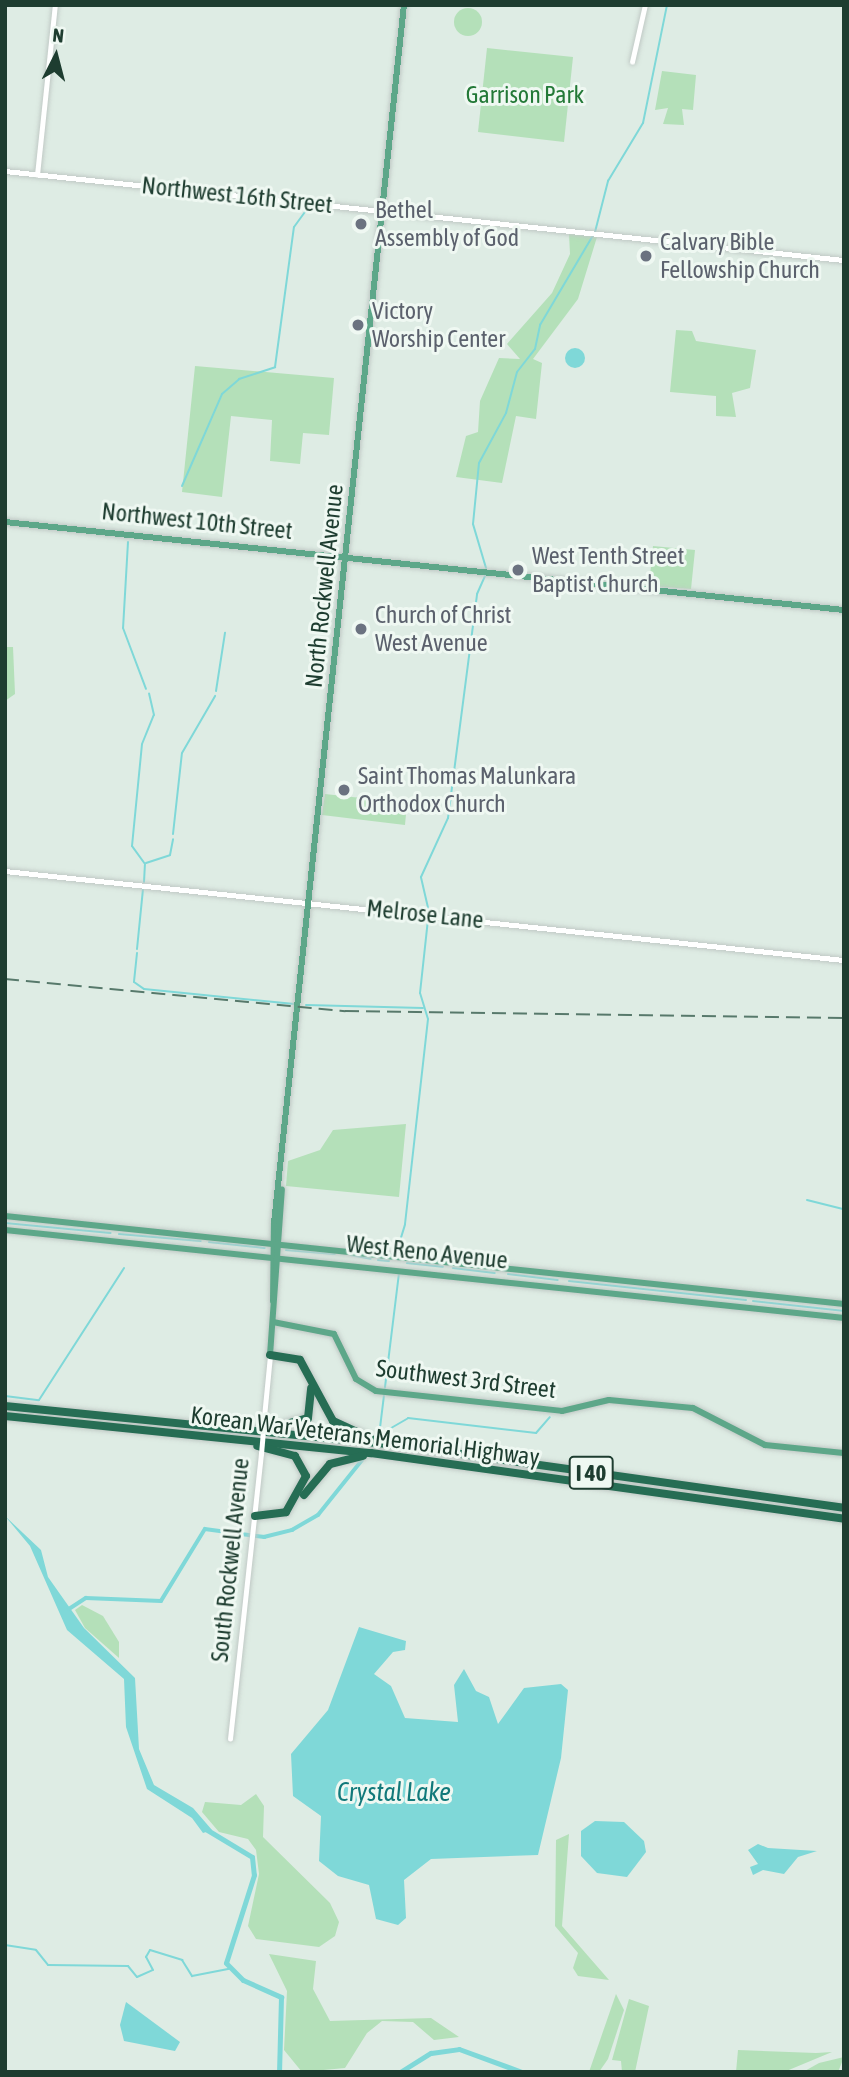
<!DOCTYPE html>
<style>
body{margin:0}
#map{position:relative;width:849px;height:2077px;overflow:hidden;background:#deece4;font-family:"Asap Condensed",sans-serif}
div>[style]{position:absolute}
.green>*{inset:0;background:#b4e0b9}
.round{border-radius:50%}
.water>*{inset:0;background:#7fd8d8}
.stream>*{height:2px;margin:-1px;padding:0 1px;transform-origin:1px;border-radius:1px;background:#7fd8d8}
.canal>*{height:3.5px;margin:-1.75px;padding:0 1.75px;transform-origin:1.75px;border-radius:1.75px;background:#7fd8d8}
.river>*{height:5px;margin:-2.5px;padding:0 2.5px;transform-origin:2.5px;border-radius:2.5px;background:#7fd8d8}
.roads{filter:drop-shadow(0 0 2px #c0c9c5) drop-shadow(0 0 2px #c0c9c5)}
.minor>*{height:4.5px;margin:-2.25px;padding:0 2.25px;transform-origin:2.25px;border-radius:2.25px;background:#fff}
.major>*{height:6px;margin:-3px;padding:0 3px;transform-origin:3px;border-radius:3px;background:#5da789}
.highway>*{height:8px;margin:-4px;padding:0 4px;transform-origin:4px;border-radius:4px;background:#266d54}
.rail>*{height:2px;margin-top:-1px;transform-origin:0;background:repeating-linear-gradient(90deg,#57796b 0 14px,transparent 0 21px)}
.minor-bridge>*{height:4.5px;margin:-2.25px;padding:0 2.25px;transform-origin:2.25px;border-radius:2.25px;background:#fff}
.dots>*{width:19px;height:19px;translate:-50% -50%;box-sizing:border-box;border:4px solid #eff8f2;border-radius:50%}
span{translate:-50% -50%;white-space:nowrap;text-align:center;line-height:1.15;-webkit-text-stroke:6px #eff8f2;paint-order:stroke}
.shield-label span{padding:2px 5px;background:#eff8f2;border:2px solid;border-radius:5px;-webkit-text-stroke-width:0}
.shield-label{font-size:23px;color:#1e3d30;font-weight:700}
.park-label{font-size:24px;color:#237937}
.street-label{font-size:24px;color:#1e3d30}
.worship-label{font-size:24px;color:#5b616d}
.left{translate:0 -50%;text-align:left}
.water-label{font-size:26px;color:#11797a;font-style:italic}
.frame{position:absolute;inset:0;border:7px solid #1e3d30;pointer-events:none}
.north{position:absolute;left:21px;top:21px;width:70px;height:70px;-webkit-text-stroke:5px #eff8f2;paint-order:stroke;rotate:6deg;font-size:19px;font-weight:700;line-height:28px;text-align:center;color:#1e3d30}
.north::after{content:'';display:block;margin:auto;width:24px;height:32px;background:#1e3d30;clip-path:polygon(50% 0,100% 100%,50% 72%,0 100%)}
</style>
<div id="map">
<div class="green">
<i class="round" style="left:454px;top:8px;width:28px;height:28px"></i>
<i style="clip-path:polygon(487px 48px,573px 57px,564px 142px,478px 132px)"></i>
<i style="clip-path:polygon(662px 71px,696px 75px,693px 110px,682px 109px,684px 125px,663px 124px,668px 108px,655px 110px)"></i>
<i style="clip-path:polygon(569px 234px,597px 237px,578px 299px,533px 359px,542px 363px,536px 419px,516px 416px,502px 483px,456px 477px,466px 436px,478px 432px,480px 401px,499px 358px,520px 359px,507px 344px,552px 293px,570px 254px)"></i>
<i style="clip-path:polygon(676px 330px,692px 331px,696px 341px,756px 350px,750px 388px,732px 393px,736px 417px,716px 416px,716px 396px,670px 392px)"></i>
<i style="clip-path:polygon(195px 366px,334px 378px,329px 435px,303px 433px,300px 464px,270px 461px,272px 420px,231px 416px,222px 497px,182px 492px)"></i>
<i style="clip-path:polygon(653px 546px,695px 550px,691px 589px,649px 586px)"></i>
<i style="clip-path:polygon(5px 647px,13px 647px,15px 694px,5px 701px)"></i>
<i style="clip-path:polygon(325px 794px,407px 803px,405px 825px,322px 815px)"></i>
<i style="clip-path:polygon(406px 1124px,399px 1197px,286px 1186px,288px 1161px,320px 1150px,333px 1130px)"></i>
<i style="clip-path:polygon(82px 1605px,103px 1616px,119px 1642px,119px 1658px,85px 1628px,75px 1610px)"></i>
<i style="clip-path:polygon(256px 1794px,264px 1806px,263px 1837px,330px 1903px,339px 1922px,335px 1936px,319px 1947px,256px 1939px,248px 1926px,259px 1874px,256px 1850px,248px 1839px,219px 1832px,202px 1812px,205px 1802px,241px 1805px)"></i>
<i style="clip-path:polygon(569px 1834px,562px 1926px,609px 1980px,578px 1976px,573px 1968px,578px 1953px,555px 1926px,556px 1840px)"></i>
<i style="clip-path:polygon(269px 1954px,316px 1961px,313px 1989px,330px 2021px,431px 2018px,459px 2037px,434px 2040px,413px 2022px,382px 2021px,367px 2033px,345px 2068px,302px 2072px,284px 2050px,287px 1991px)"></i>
<i style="clip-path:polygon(616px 1994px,624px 2010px,608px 2059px,599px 2072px,589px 2072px)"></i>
<i style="clip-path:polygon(629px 1999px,649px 2006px,635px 2072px,622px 2072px,621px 2061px,612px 2060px)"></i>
<i style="clip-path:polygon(738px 2050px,816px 2053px,832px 2052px,784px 2072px,736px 2072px)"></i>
<i style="clip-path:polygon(844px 2057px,838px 2072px,803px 2072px,819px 2063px)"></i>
</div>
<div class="water">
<i class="round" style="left:565px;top:348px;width:20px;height:20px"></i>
<i style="clip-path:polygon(5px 1516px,41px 1550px,48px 1577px,84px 1628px,135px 1678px,139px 1749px,154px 1785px,193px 1808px,212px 1830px,203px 1833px,192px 1818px,147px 1789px,126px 1727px,124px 1679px,67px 1630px,30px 1546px)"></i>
<i style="clip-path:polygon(359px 1627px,406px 1641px,405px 1650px,393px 1652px,374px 1674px,391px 1686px,405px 1718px,458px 1722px,454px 1685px,464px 1669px,476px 1691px,489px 1697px,498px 1724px,524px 1688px,561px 1684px,568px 1690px,561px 1758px,538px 1855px,431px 1859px,404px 1880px,406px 1918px,398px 1925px,376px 1919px,369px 1885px,338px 1876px,319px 1861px,321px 1816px,293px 1796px,291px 1754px,328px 1710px)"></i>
<i style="clip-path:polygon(595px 1821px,624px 1822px,644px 1841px,646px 1852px,627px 1877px,597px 1873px,581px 1856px,581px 1831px)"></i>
<i style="clip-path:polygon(758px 1844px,768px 1848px,817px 1851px,798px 1857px,784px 1874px,763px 1870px,753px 1875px,750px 1867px,758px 1864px,748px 1850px)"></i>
<i style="clip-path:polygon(126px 2002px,180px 2042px,175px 2051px,124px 2041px,120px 2025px)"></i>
</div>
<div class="stream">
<i style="left:182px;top:486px;width:100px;rotate:-66.5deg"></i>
<i style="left:222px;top:394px;width:23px;rotate:-41deg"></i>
<i style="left:239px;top:379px;width:38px;rotate:-18deg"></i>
<i style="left:275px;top:367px;width:141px;rotate:-82.3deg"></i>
<i style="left:294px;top:227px;width:26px;rotate:-54deg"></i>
<i style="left:128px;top:542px;width:86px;rotate:93.3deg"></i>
<i style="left:123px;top:628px;width:65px;rotate:69.3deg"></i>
<i style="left:486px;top:568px;width:46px;rotate:-106.5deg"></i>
<i style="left:473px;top:524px;width:61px;rotate:-84.4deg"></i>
<i style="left:479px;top:463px;width:57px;rotate:-61.6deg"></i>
<i style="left:506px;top:413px;width:42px;rotate:-75deg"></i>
<i style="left:517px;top:372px;width:29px;rotate:-52deg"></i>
<i style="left:535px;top:349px;width:25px;rotate:-78deg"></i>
<i style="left:540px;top:325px;width:108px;rotate:-59.4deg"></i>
<i style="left:595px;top:232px;width:53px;rotate:-75.7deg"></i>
<i style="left:608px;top:181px;width:68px;rotate:-58.9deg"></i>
<i style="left:643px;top:123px;width:120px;rotate:-78.5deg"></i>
<i style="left:216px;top:691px;width:59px;rotate:-81.2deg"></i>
<i style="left:173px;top:834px;width:81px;rotate:-83.7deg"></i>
<i style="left:182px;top:753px;width:66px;rotate:-59.9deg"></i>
<i style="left:146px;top:863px;width:25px;rotate:-18deg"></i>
<i style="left:170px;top:855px;width:16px;rotate:-79deg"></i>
<i style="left:145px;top:864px;width:22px;rotate:-126deg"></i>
<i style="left:132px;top:846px;width:102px;rotate:-84.4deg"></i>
<i style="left:142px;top:744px;width:31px;rotate:-68deg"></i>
<i style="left:154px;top:715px;width:22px;rotate:-103deg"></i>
<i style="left:144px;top:882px;width:17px;rotate:-87deg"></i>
<i style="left:429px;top:912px;width:36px;rotate:-103deg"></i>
<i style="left:421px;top:877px;width:65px;rotate:-65.4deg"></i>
<i style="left:448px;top:818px;width:226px;rotate:-82.6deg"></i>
<i style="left:477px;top:594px;width:22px;rotate:-66deg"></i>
<i style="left:137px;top:949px;width:60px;rotate:-84.3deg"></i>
<i style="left:137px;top:953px;width:29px;rotate:96deg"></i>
<i style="left:134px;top:982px;width:12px;rotate:35deg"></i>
<i style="left:144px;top:989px;width:151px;rotate:5.7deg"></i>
<i style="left:306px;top:1005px;width:117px;rotate:1.5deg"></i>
<i style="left:807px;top:1200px;width:38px;rotate:14deg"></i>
<i style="left:5px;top:1223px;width:106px;rotate:5.4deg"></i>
<i style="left:119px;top:1234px;width:82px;rotate:4.9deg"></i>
<i style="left:209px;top:1242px;width:56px;rotate:6.1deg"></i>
<i style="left:286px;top:1250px;width:49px;rotate:4.7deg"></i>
<i style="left:396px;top:1254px;width:31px;rotate:-73deg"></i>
<i style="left:405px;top:1224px;width:206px;rotate:-83.6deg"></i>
<i style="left:428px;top:1019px;width:27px;rotate:-107deg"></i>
<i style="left:420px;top:993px;width:74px;rotate:-83.8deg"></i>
<i style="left:351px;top:1255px;width:20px;rotate:11deg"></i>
<i style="left:378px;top:1260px;width:11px;rotate:5deg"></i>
<i style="left:407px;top:1263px;width:36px;rotate:6deg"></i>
<i style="left:453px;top:1268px;width:42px;rotate:6.8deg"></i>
<i style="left:399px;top:1273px;width:163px;rotate:97deg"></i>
<i style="left:379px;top:1435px;width:34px;rotate:-30deg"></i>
<i style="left:408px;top:1418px;width:129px;rotate:6.7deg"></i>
<i style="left:536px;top:1433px;width:21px;rotate:-49deg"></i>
<i style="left:508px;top:1274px;width:50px;rotate:6.8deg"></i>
<i style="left:569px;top:1281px;width:178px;rotate:6.1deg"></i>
<i style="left:753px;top:1301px;width:92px;rotate:6.3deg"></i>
<i style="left:5px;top:1396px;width:34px;rotate:7deg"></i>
<i style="left:39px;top:1400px;width:157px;rotate:-57.2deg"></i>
<i style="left:5px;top:1945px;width:31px;rotate:9deg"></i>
<i style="left:36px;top:1950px;width:19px;rotate:51deg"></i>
<i style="left:48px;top:1965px;width:80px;rotate:0.7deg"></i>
<i style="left:128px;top:1966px;width:14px;rotate:51deg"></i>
<i style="left:137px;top:1977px;width:17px;rotate:-24deg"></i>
<i style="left:153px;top:1970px;width:15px;rotate:-118deg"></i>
<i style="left:146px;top:1957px;width:8px;rotate:-60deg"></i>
<i style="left:150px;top:1950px;width:34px;rotate:17deg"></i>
<i style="left:182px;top:1960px;width:19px;rotate:58deg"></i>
<i style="left:192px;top:1976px;width:38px;rotate:-11deg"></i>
</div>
<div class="canal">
<i style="left:69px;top:1609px;width:20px;rotate:-33deg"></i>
<i style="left:86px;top:1598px;width:75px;rotate:2.3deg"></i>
<i style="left:161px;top:1601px;width:84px;rotate:-58.6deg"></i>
<i style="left:205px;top:1529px;width:60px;rotate:7.7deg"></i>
<i style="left:264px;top:1537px;width:29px;rotate:-14deg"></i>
<i style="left:292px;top:1530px;width:30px;rotate:-30deg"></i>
<i style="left:318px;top:1515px;width:70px;rotate:-51.3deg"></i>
</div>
<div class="river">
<i style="left:204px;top:1828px;width:56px;rotate:31.1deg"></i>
<i style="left:252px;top:1857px;width:18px;rotate:84deg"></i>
<i style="left:254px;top:1875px;width:92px;rotate:107.7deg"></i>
<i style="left:226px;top:1963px;width:24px;rotate:45deg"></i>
<i style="left:243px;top:1980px;width:42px;rotate:24.1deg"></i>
<i style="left:281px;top:1997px;width:75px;rotate:91.5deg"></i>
<i style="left:400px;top:2072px;width:36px;rotate:-32deg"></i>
<i style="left:431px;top:2053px;width:28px;rotate:-8deg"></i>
<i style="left:459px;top:2049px;width:67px;rotate:20.1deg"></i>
</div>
<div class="roads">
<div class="minor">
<i style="left:632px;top:62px;width:58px;rotate:-77.2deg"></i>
<i style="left:5px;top:171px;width:844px;rotate:6.06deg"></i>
<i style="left:37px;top:175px;width:171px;rotate:-84deg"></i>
<i style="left:5px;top:871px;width:844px;rotate:6.06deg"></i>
<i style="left:264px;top:1417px;width:61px;rotate:-84.4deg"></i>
<i style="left:230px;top:1739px;width:287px;rotate:-83.8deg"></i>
</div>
<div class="major">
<i style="left:5px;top:522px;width:844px;rotate:5.99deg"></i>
<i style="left:5px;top:1216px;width:844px;rotate:5.99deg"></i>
<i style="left:5px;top:1230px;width:844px;rotate:5.99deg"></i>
<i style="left:273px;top:1301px;width:78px;rotate:-89.3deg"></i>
<i style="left:274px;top:1223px;width:1225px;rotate:-83.91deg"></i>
<i style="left:273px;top:1322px;width:62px;rotate:11.1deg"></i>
<i style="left:334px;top:1334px;width:50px;rotate:63.9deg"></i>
<i style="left:356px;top:1379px;width:23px;rotate:31deg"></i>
<i style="left:376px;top:1391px;width:187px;rotate:6.1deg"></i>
<i style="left:562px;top:1411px;width:48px;rotate:-13.2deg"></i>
<i style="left:609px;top:1400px;width:84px;rotate:5.4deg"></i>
<i style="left:693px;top:1408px;width:81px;rotate:27.2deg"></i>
<i style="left:765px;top:1445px;width:79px;rotate:5.8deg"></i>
<i style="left:270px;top:1355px;width:166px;rotate:-85.9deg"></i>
</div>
<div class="highway">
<i style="left:270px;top:1355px;width:30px;rotate:9deg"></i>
<i style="left:300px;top:1360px;width:69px;rotate:61.6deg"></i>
<i style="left:333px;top:1421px;width:41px;rotate:24.7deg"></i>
<i style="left:5px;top:1406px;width:394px;rotate:5.7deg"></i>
<i style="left:397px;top:1445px;width:451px;rotate:8deg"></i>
<i style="left:5px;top:1416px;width:368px;rotate:5.8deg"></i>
<i style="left:371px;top:1453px;width:478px;rotate:7.9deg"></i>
<i style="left:271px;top:1428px;width:38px;rotate:-15deg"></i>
<i style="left:308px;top:1418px;width:30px;rotate:-84deg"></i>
<i style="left:304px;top:1495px;width:40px;rotate:-50deg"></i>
<i style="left:330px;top:1464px;width:34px;rotate:-14deg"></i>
<i style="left:255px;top:1516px;width:31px;rotate:-7deg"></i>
<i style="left:286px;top:1512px;width:41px;rotate:-60.9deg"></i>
<i style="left:306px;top:1476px;width:23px;rotate:-119deg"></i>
<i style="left:295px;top:1456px;width:39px;rotate:-165deg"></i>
</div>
</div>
<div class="rail">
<i style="left:5px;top:979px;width:342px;rotate:5.4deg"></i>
<i style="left:345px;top:1011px;width:499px;rotate:0.8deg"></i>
</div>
<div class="minor-bridge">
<i style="left:261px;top:1454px;width:37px;rotate:-85deg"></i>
</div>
<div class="dots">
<i style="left:361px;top:224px;background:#6b7280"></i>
<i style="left:646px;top:256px;background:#6b7280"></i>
<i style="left:358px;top:325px;background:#6b7280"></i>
<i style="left:518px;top:570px;background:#6b7280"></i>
<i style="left:361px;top:629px;background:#6b7280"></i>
<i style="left:344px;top:790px;background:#6b7280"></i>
</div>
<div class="shield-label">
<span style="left:591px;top:1473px">I 40</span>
</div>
<div class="park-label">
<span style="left:525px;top:95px">Garrison Park</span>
</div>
<div class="street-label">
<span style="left:237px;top:195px;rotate:6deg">Northwest 16th Street</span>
<span style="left:197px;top:521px;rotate:6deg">Northwest 10th Street</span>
<span style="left:324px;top:586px;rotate:-84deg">North Rockwell Avenue</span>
<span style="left:425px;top:914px;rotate:6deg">Melrose Lane</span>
<span style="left:427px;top:1252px;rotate:6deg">West Reno Avenue</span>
<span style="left:466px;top:1379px;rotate:7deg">Southwest 3rd Street</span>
<span style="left:365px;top:1436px;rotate:7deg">Korean War Veterans Memorial Highway</span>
<span style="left:230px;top:1560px;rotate:-84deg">South Rockwell Avenue</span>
</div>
<div class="worship-label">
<span class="left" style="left:375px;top:224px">Bethel<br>Assembly of God</span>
<span class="left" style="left:660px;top:256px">Calvary Bible<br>Fellowship Church</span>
<span class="left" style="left:372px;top:325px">Victory<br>Worship Center</span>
<span class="left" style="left:532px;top:570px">West Tenth Street<br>Baptist Church</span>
<span class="left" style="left:375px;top:629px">Church of Christ<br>West Avenue</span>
<span class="left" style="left:358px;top:790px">Saint Thomas Malunkara<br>Orthodox Church</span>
</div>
<div class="water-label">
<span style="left:394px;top:1793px">Crystal Lake</span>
</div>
<div class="frame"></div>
<div class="north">N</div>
</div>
